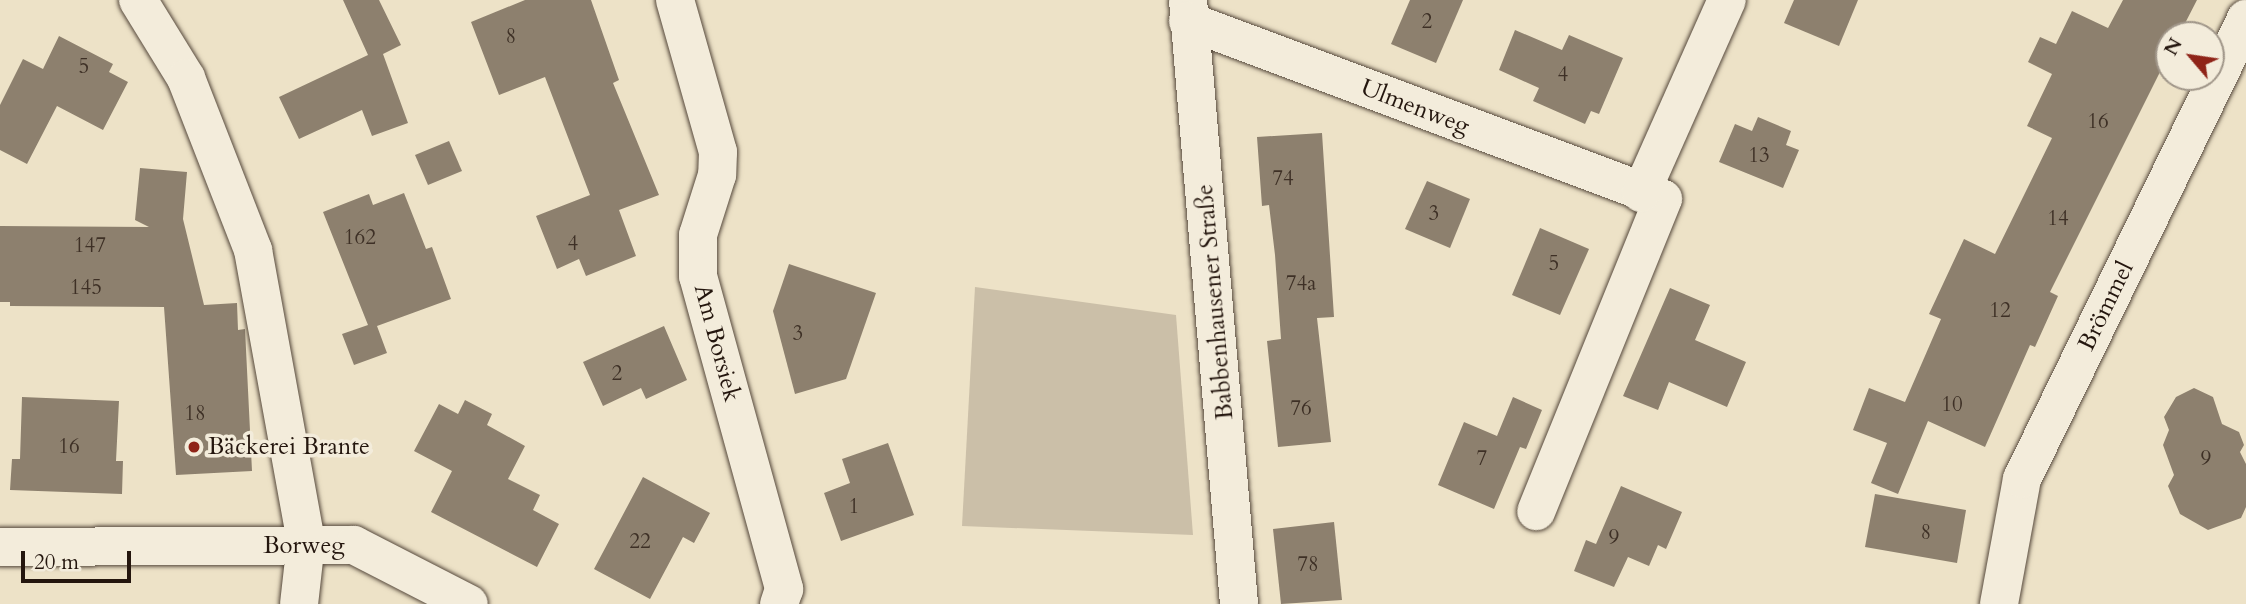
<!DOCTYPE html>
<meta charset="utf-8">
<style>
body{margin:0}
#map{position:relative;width:2246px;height:604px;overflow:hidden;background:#ede2c7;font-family:Cardo,serif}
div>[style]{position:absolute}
.green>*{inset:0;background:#cbbfa8}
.building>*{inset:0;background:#8d806e}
.roads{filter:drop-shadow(0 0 2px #56493c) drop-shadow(0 0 2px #56493c)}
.street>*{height:38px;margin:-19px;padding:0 19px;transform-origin:19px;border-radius:19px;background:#f3ecdb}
.dots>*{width:19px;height:19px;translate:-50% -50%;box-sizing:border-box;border:4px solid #f3ecdb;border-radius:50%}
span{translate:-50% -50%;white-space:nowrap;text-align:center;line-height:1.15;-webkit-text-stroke:7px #f3ecdb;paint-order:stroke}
.number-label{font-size:21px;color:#3e3026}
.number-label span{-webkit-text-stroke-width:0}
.street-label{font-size:24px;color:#24160e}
.poi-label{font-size:24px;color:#24160e}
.left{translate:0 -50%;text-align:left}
.north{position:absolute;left:2155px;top:21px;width:70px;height:70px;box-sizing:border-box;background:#f3ecdb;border:2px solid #a09689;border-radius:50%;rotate:299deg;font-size:19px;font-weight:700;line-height:28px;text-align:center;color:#24160e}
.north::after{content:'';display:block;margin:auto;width:24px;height:32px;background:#8f2418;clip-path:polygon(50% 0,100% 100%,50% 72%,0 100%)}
.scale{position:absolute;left:21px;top:551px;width:110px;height:32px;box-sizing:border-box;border:4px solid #24160e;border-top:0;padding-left:9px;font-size:21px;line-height:24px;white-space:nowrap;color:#24160e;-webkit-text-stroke:5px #f3ecdb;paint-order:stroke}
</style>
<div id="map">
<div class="green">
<i style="clip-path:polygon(975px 287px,1176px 315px,1193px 535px,962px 526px)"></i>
</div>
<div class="building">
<i style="clip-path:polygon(343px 0,379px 0,401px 45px,383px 54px,408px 123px,372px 136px,362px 110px,299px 139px,279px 97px,368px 55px)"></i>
<i style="clip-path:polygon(525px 0,591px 0,619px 80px,613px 83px,659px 195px,619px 210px,636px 256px,586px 276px,579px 259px,557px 269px,536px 216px,590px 195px,545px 77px,499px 95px,471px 22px)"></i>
<i style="clip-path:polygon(1410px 0,1463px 0,1436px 63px,1391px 44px)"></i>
<i style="clip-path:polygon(1794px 0,1858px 0,1839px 46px,1784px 23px)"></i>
<i style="clip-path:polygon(2123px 0,2197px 0,2179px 35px,2169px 35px,2169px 54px,2050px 292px,2058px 296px,2035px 347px,2030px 345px,1985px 447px,1928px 421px,1898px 494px,1871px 483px,1887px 443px,1853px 430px,1869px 388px,1905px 402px,1941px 319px,1929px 314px,1964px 239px,1995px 254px,2052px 138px,2027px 126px,2052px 74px,2028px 62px,2040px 37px,2056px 44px,2072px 11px,2108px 28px)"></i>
<i style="clip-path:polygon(1515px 30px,1562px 50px,1569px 35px,1623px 58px,1599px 114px,1591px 111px,1585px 124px,1533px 101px,1539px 88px,1499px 70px)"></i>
<i style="clip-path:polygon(59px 36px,113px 64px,109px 72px,128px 82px,103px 130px,57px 106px,27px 164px,0 150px,0 105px,23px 59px,43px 69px)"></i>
<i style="clip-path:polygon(1758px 117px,1791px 131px,1786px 145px,1799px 150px,1783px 188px,1719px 162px,1735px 124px,1752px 131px)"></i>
<i style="clip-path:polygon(1322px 133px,1334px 317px,1317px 318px,1331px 442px,1278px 447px,1267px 341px,1281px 339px,1275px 255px,1269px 205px,1262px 206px,1257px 137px)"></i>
<i style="clip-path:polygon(449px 141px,462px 171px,428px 185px,415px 155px)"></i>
<i style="clip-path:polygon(140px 168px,187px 172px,183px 219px,204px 305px,237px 303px,238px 330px,245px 329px,252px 471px,176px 475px,164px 307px,10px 306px,10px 302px,0 302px,0 226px,149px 227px,135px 220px)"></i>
<i style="clip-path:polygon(1427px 181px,1470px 199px,1450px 248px,1405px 229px)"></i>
<i style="clip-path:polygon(404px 193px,426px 249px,432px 247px,451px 299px,377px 326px,387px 353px,354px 365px,342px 334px,368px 325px,323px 212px,369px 194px,373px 205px)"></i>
<i style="clip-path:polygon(1540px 228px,1589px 249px,1560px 315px,1512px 295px)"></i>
<i style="clip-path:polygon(789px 264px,876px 293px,846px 379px,795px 394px,773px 311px)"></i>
<i style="clip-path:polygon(1670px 288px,1710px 305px,1695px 340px,1746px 362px,1727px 407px,1669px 382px,1658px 410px,1623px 396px)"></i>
<i style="clip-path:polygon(664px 326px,687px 380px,646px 399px,641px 388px,603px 406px,583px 362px)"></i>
<i style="clip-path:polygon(2194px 388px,2213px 397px,2222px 424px,2239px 432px,2244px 445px,2240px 452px,2246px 464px,2246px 507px,2241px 518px,2208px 530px,2180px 514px,2168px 486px,2174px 475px,2163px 445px,2169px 430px,2164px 417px,2176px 397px)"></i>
<i style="clip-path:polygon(22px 397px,119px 401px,116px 461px,123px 461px,122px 494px,10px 490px,12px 459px,20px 459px)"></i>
<i style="clip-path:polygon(1513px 397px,1542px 410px,1526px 449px,1520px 447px,1494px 509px,1438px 485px,1464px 422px,1497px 436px)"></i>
<i style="clip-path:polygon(465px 400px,492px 414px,487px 425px,525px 446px,508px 479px,540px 495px,533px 510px,559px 524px,537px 567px,431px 512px,452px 471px,414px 451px,439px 404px,458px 414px)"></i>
<i style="clip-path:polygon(888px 443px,914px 515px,841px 541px,824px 493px,850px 483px,842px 459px)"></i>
<i style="clip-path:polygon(643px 477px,710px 513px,694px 543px,683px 537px,650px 599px,594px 569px)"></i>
<i style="clip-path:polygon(1621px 486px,1682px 512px,1666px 549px,1658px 545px,1649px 566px,1628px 557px,1614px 587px,1574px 571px,1586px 540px,1596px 544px)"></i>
<i style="clip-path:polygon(1875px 494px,1966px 510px,1957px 563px,1865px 547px)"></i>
<i style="clip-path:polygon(1334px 522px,1342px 600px,1281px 604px,1273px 529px)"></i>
</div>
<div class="roads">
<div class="street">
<i style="left:138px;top:0;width:92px;rotate:58.4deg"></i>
<i style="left:186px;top:78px;width:185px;rotate:68.7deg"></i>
<i style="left:253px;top:250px;width:297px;rotate:79.7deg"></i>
<i style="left:306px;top:542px;width:62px;rotate:96.4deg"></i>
<i style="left:675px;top:0;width:158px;rotate:74.2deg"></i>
<i style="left:718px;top:152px;width:23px;rotate:92deg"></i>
<i style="left:717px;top:175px;width:63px;rotate:107.6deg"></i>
<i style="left:698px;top:235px;width:41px;rotate:90deg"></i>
<i style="left:698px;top:276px;width:325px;rotate:74.6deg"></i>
<i style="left:784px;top:589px;width:16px;rotate:108deg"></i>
<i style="left:1188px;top:0;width:606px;rotate:85.17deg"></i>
<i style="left:1188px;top:21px;width:507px;rotate:20.54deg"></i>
<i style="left:1663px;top:199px;width:337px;rotate:112.1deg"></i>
<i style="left:1641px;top:193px;width:211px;rotate:-66deg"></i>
<i style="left:0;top:547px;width:354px;rotate:-0.3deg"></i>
<i style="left:354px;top:545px;width:129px;rotate:27.2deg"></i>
<i style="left:1999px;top:604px;width:127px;rotate:-79.6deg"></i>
<i style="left:2022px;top:479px;width:512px;rotate:-64.04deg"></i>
</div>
</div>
<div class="dots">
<i style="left:194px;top:447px;background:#8f2418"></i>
</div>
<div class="number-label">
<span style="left:1427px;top:22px">2</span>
<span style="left:511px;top:37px">8</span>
<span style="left:84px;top:67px">5</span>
<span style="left:1563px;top:75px">4</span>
<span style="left:2098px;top:122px">16</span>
<span style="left:1759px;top:156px">13</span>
<span style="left:1283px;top:179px">74</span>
<span style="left:1434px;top:214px">3</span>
<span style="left:2058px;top:219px">14</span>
<span style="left:360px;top:238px">162</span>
<span style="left:573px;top:244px">4</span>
<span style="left:90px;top:246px">147</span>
<span style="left:1554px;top:264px">5</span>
<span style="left:1301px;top:284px">74a</span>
<span style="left:86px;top:288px">145</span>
<span style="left:2000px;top:311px">12</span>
<span style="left:798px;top:334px">3</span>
<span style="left:617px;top:374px">2</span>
<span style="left:1952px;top:405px">10</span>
<span style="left:1301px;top:409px">76</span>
<span style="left:195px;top:414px">18</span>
<span style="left:69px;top:447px">16</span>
<span style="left:1482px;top:459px">7</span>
<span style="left:2206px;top:459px">9</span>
<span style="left:854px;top:507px">1</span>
<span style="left:1926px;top:533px">8</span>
<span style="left:1614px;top:538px">9</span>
<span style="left:640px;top:542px">22</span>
<span style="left:1308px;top:565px">78</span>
</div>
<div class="street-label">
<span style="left:1415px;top:107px;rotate:21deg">Ulmenweg</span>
<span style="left:1215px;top:302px;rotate:-95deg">Babbenhausener Straße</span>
<span style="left:2106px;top:306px;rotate:-64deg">Brömmel</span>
<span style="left:717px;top:343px;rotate:75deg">Am Borsiek</span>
<span style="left:304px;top:546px">Borweg</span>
</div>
<div class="poi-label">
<span class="left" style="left:208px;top:447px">Bäckerei Brante</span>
</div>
<div class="north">N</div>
<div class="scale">20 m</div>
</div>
